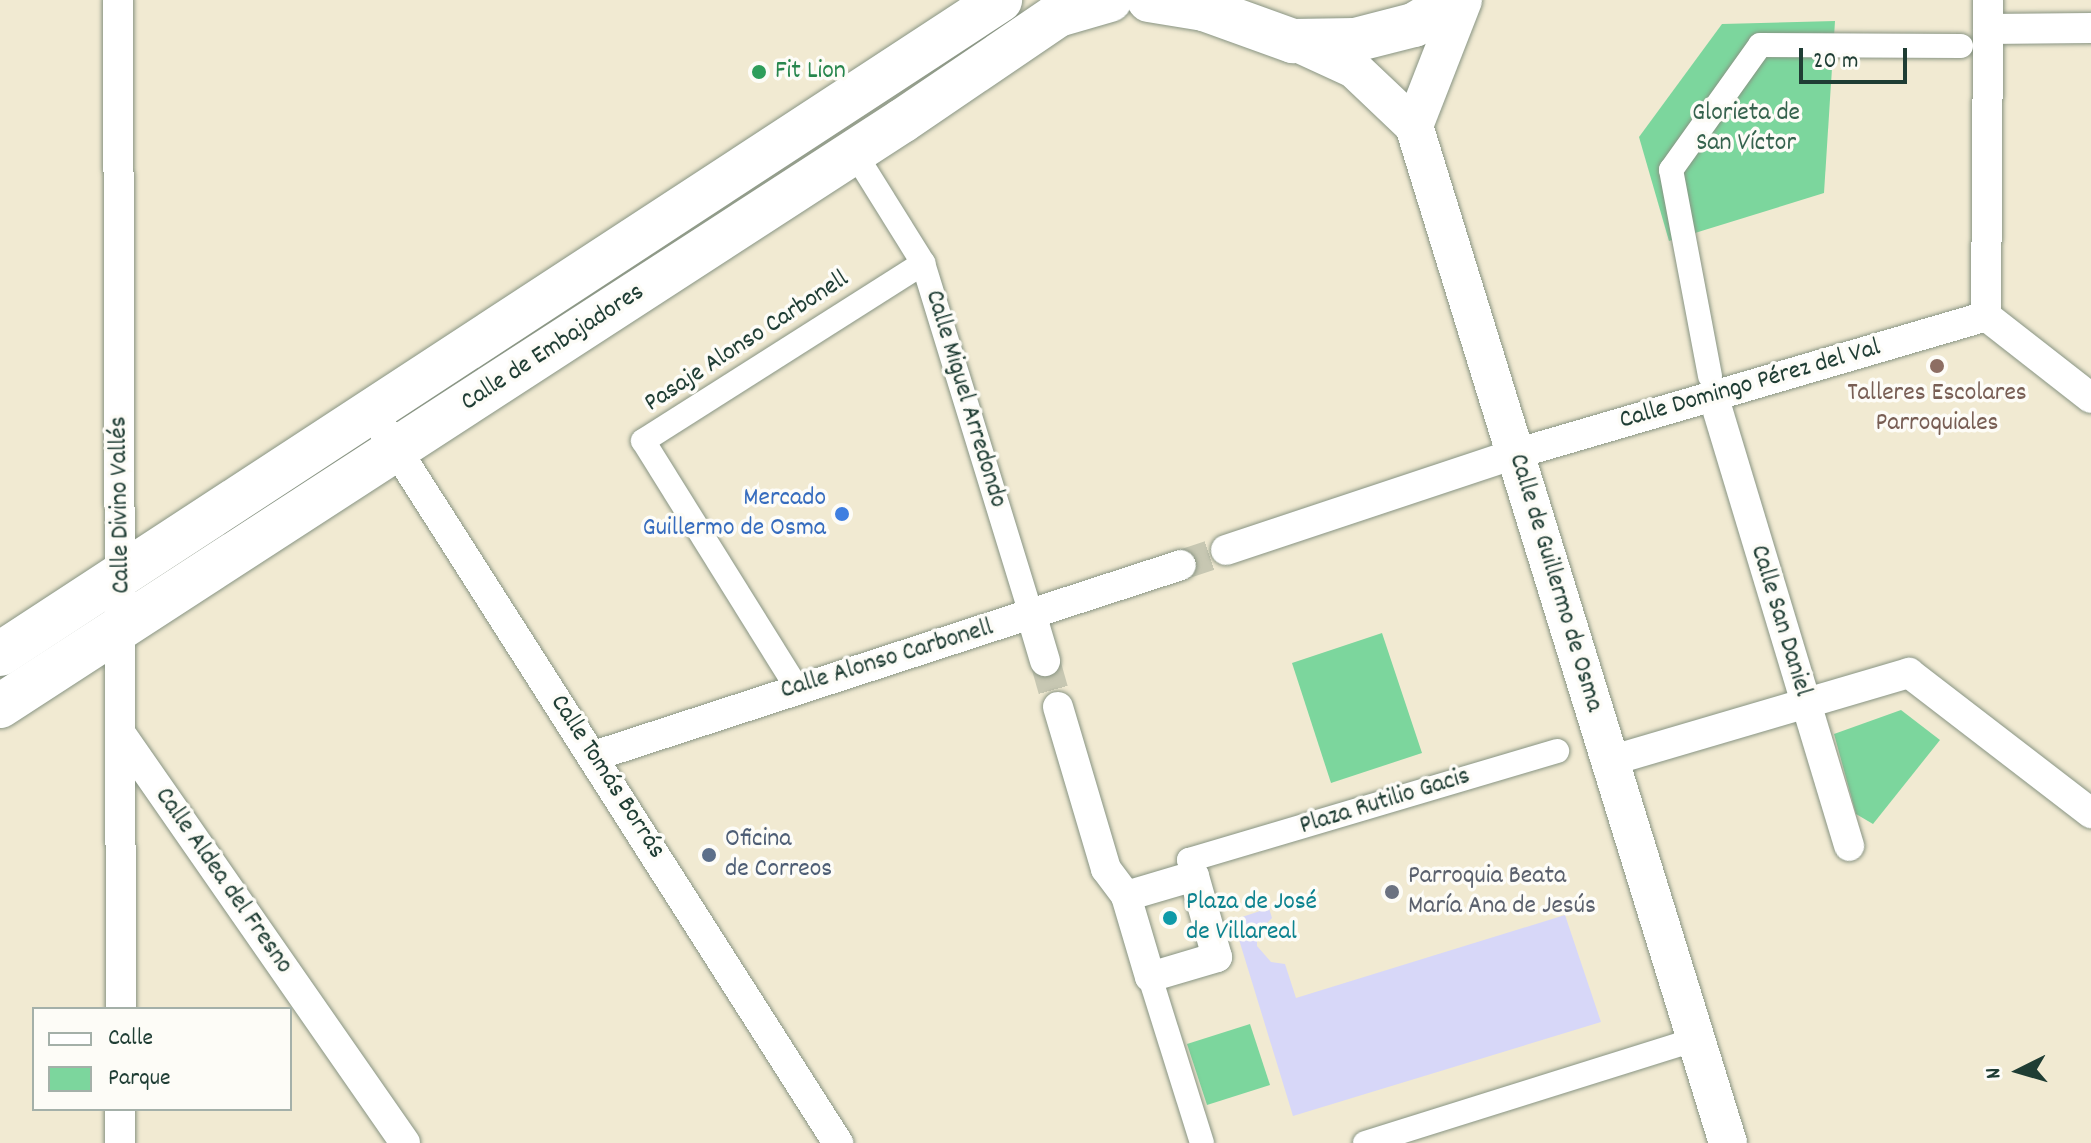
<!DOCTYPE html>
<meta charset="utf-8">
<style>
body{margin:0}
#map{position:relative;width:2091px;height:1143px;overflow:hidden;background:#f1ead2;font-family:Dekko,sans-serif}
div>[style]{position:absolute}
.built>*{inset:0;background:#d7d7f8}
.green>*{inset:0;background:#7cd69d}
.minor-tunnel>*{height:30px;margin-top:-15px;transform-origin:0;background:repeating-linear-gradient(90deg,#c7c7b2 0 30px,transparent 0 45px)}
.roads{filter:drop-shadow(0 0 2px #889483) drop-shadow(0 0 2px #889483)}
.pedestrian>*{height:24px;margin:-12px;padding:0 12px;transform-origin:12px;border-radius:12px;background:#fff}
.minor>*{height:30px;margin:-15px;padding:0 15px;transform-origin:15px;border-radius:15px;background:#fff}
.tertiary>*{height:38px;margin:-19px;padding:0 19px;transform-origin:19px;border-radius:19px;background:#fff}
.secondary>*{height:44px;margin:-22px;padding:0 22px;transform-origin:22px;border-radius:22px;background:#fff}
.dots>*{width:22px;height:22px;translate:-50% -50%;box-sizing:border-box;border:4px solid #fdfcf7;border-radius:50%}
span{translate:-50% -50%;white-space:nowrap;text-align:center;line-height:1.15;-webkit-text-stroke:7px #fdfcf7;paint-order:stroke}
.leisure-label{font-size:26px;color:#27864d}
.left{translate:0 -50%;text-align:left}
.park-label{font-size:26px;color:#36634e}
.street-label{font-size:26px;color:#1f3d34}
.education-label{font-size:26px;color:#785e54}
.shop-label{font-size:26px;color:#366cbe}
.right{translate:-100% -50%;text-align:right}
.service-label{font-size:26px;color:#4e5e75}
.worship-label{font-size:26px;color:#5b616d}
.culture-label{font-size:26px;color:#0d838f}
.legend{position:absolute;left:32px;top:1007px;width:260px;height:104px;box-sizing:border-box;background:#fdfcf7;border:2px solid #a4b0a9;margin:0;padding:10px 14px;list-style:none;font-size:24px;color:#1f3d34}
.legend li{display:flex;align-items:center;gap:16px;height:40px}
.legend b{width:40px;border:2px solid #a4b0a9}
.north{position:absolute;left:1979px;top:1031px;width:80px;height:80px;-webkit-text-stroke:6px #fdfcf7;paint-order:stroke;rotate:265deg;font-size:22px;font-weight:700;line-height:32px;text-align:center;color:#1f3d34}
.north::after{content:'';display:block;margin:auto;width:28px;height:36px;background:#1f3d34;clip-path:polygon(50% 0,100% 100%,50% 72%,0 100%)}
.scale{position:absolute;left:1799px;top:48px;width:108px;height:36px;box-sizing:border-box;border:4px solid #1f3d34;border-top:0;padding-left:10px;font-size:24px;line-height:28px;white-space:nowrap;color:#1f3d34;-webkit-text-stroke:6px #fdfcf7;paint-order:stroke}
</style>
<div id="map">
<div class="built">
<i style="clip-path:polygon(1269px 908px,1272px 918px,1257px 933px,1257px 946px,1271px 962px,1285px 964px,1296px 998px,1565px 915px,1601px 1022px,1293px 1116px,1233px 920px)"></i>
</div>
<div class="green">
<i style="clip-path:polygon(1835px 21px,1824px 193px,1669px 241px,1639px 137px,1722px 24px)"></i>
<i style="clip-path:polygon(1382px 633px,1422px 753px,1331px 783px,1292px 663px)"></i>
<i style="clip-path:polygon(1901px 710px,1940px 740px,1873px 824px,1856px 814px,1834px 734px)"></i>
<i style="clip-path:polygon(1250px 1024px,1270px 1085px,1207px 1105px,1187px 1044px)"></i>
</div>
<div class="minor-tunnel">
<i style="left:1181px;top:565px;width:47px;rotate:-18.4deg"></i>
<i style="left:1045px;top:661px;width:48px;rotate:74.2deg"></i>
</div>
<div class="roads">
<div class="pedestrian">
<i style="left:854px;top:152px;width:131px;rotate:58.1deg"></i>
<i style="left:923px;top:263px;width:370px;rotate:72.9deg"></i>
<i style="left:1710px;top:376px;width:210px;rotate:-100.7deg"></i>
<i style="left:1671px;top:170px;width:153px;rotate:-54.5deg"></i>
<i style="left:1760px;top:45px;width:201px;rotate:0.3deg"></i>
<i style="left:797px;top:688px;width:291px;rotate:-121.9deg"></i>
<i style="left:643px;top:441px;width:332px;rotate:-32.4deg"></i>
<i style="left:1194px;top:876px;width:17px;rotate:-107deg"></i>
<i style="left:1189px;top:860px;width:384px;rotate:-16.5deg"></i>
<i style="left:1150px;top:977px;width:174px;rotate:72.6deg"></i>
<i style="left:1365px;top:1143px;width:347px;rotate:-17.4deg"></i>
</div>
<div class="minor">
<i style="left:118px;top:0;width:1009px;rotate:89.83deg"></i>
<i style="left:1988px;top:29px;width:103px;rotate:-0.6deg"></i>
<i style="left:1986px;top:316px;width:316px;rotate:-89.6deg"></i>
<i style="left:1986px;top:316px;width:133px;rotate:38deg"></i>
<i style="left:1713px;top:395px;width:471px;rotate:73.2deg"></i>
<i style="left:373px;top:413px;width:866px;rotate:57.5deg"></i>
<i style="left:1226px;top:550px;width:305px;rotate:-18.4deg"></i>
<i style="left:1515px;top:454px;width:491px;rotate:-16.3deg"></i>
<i style="left:1032px;top:617px;width:46px;rotate:73.5deg"></i>
<i style="left:1058px;top:707px;width:169px;rotate:73.5deg"></i>
<i style="left:1106px;top:869px;width:34px;rotate:53deg"></i>
<i style="left:1126px;top:896px;width:84px;rotate:73.5deg"></i>
<i style="left:1150px;top:977px;width:70px;rotate:-16.6deg"></i>
<i style="left:1217px;top:957px;width:84px;rotate:-105.9deg"></i>
<i style="left:1194px;top:876px;width:71px;rotate:163.6deg"></i>
<i style="left:123px;top:737px;width:494px;rotate:55.2deg"></i>
<i style="left:594px;top:756px;width:617px;rotate:-18.02deg"></i>
<i style="left:1610px;top:761px;width:312px;rotate:-16.4deg"></i>
<i style="left:1909px;top:673px;width:230px;rotate:37.6deg"></i>
<i style="left:120px;top:1143px;width:34px;rotate:-90deg"></i>
</div>
<div class="tertiary">
<i style="left:1293px;top:41px;width:67px;rotate:24.7deg"></i>
<i style="left:1354px;top:69px;width:83px;rotate:43.5deg"></i>
<i style="left:1414px;top:126px;width:1064px;rotate:72.84deg"></i>
<i style="left:1414px;top:126px;width:135px;rotate:-68.7deg"></i>
</div>
<div class="secondary">
<i style="left:1149px;top:0;width:56px;rotate:9.3deg"></i>
<i style="left:1192px;top:0;width:15px;rotate:37deg"></i>
<i style="left:1204px;top:9px;width:95px;rotate:19.8deg"></i>
<i style="left:1293px;top:41px;width:62px;rotate:-0.9deg"></i>
<i style="left:1355px;top:40px;width:61px;rotate:-14.3deg"></i>
<i style="left:1414px;top:25px;width:49px;rotate:-30.8deg"></i>
<i style="left:0;top:654px;width:1195px;rotate:-33.18deg"></i>
<i style="left:0;top:706px;width:1075px;rotate:-32.97deg"></i>
<i style="left:902px;top:121px;width:189px;rotate:-34.2deg"></i>
<i style="left:1058px;top:15px;width:54px;rotate:-16.1deg"></i>
</div>
</div>
<div class="dots">
<i style="left:759px;top:72px;background:#2e9e5b"></i>
<i style="left:1937px;top:366px;background:#8d6e63"></i>
<i style="left:842px;top:514px;background:#3f7fe0"></i>
<i style="left:709px;top:855px;background:#5c6f8a"></i>
<i style="left:1392px;top:892px;background:#6b7280"></i>
<i style="left:1170px;top:918px;background:#0f9aa8"></i>
</div>
<div class="leisure-label">
<span class="left" style="left:775px;top:72px">Fit Lion</span>
</div>
<div class="park-label">
<span style="left:1746px;top:129px">Glorieta de<br>San Víctor</span>
</div>
<div class="street-label">
<span style="left:747px;top:342px;rotate:-33deg">Pasaje Alonso Carbonell</span>
<span style="left:553px;top:348px;rotate:-33deg">Calle de Embajadores</span>
<span style="left:1750px;top:385px;rotate:-16deg">Calle Domingo Pérez del Val</span>
<span style="left:965px;top:399px;rotate:73deg">Calle Miguel Arredondo</span>
<span style="left:121px;top:505px;rotate:-91deg">Calle Divino Vallés</span>
<span style="left:1555px;top:583px;rotate:73deg">Calle de Guillermo de Osma</span>
<span style="left:1780px;top:621px;rotate:73deg">Calle San Daniel</span>
<span style="left:887px;top:660px;rotate:-17deg">Calle Alonso Carbonell</span>
<span style="left:607px;top:777px;rotate:57deg">Calle Tomás Borrás</span>
<span style="left:1385px;top:802px;rotate:-17deg">Plaza Rutilio Gacis</span>
<span style="left:223px;top:881px;rotate:55deg">Calle Aldea del Fresno</span>
</div>
<div class="education-label">
<span style="left:1937px;top:409px">Talleres Escolares<br>Parroquiales</span>
</div>
<div class="shop-label">
<span class="right" style="left:826px;top:514px">Mercado<br>Guillermo de Osma</span>
</div>
<div class="service-label">
<span class="left" style="left:725px;top:855px">Oficina<br>de Correos</span>
</div>
<div class="worship-label">
<span class="left" style="left:1408px;top:892px">Parroquia Beata<br>María Ana de Jesús</span>
</div>
<div class="culture-label">
<span class="left" style="left:1186px;top:918px">Plaza de José<br>de Villareal</span>
</div>
<ul class="legend">
<li><b style="height:10px;background:#fff"></b>Calle</li>
<li><b style="height:22px;background:#7cd69d"></b>Parque</li>
</ul>
<div class="north">N</div>
<div class="scale">20 m</div>
</div>
